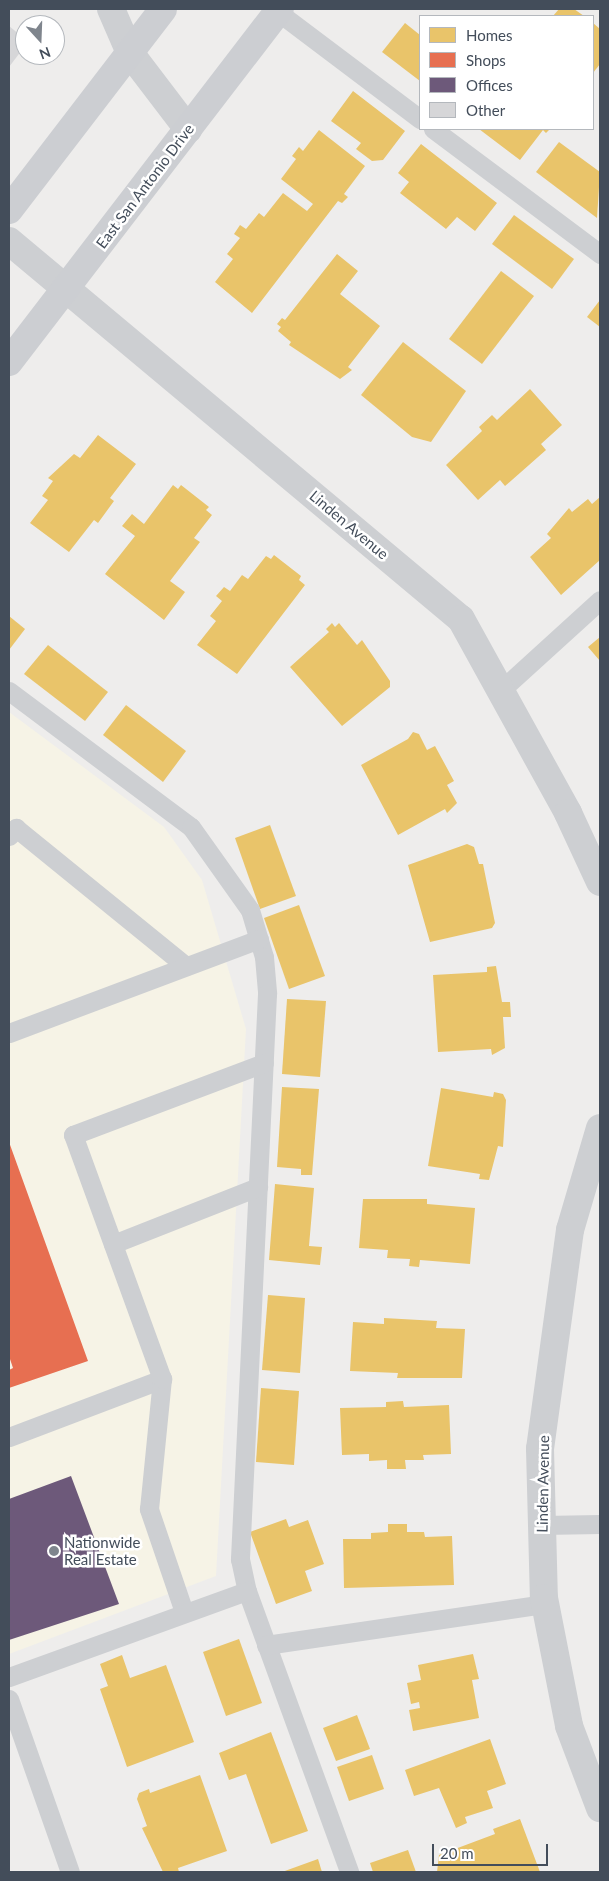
<!DOCTYPE html>
<style>
body{margin:0}
#map{position:relative;width:609px;height:1881px;overflow:hidden;background:#eeedec;font-family:Lato,sans-serif}
div>[style]{position:absolute}
.commercial>*{inset:0;background:#f6f3e6}
.homes>*{inset:0;background:#e9c46a}
.shops>*{inset:0;background:#e76f51}
.offices>*{inset:0;background:#6d597a}
.building>*{inset:0;background:#d6d6d8}
.service>*{height:19px;margin:-9.5px;padding:0 9.5px;transform-origin:9.5px;border-radius:9.5px;background:#cdcfd2}
.minor>*{height:28px;margin:-14px;padding:0 14px;transform-origin:14px;border-radius:14px;background:#cdcfd2}
.secondary>*{height:28px;margin:-14px;padding:0 14px;transform-origin:14px;border-radius:14px;background:#ccced2}
.dots>*{width:14px;height:14px;translate:-50% -50%;box-sizing:border-box;border:2px solid #fff;border-radius:50%}
span{translate:-50% -50%;white-space:nowrap;text-align:center;line-height:1.15;-webkit-text-stroke:5px #fff;paint-order:stroke}
.street-label{font-size:15px;color:#434d5a}
.poi-label{font-size:15px;color:#434d5a}
.left{translate:0 -50%;text-align:left}
.frame{position:absolute;inset:0;border:10px solid #434d5a;pointer-events:none}
.legend{position:absolute;left:419px;top:15px;width:175px;height:115px;box-sizing:border-box;background:#fff;border:1px solid #b4b8bd;margin:0;padding:6px 9px;list-style:none;font-size:15px;color:#434d5a}
.legend li{display:flex;align-items:center;gap:10px;height:25px}
.legend b{width:25px;border:1px solid #b4b8bd}
.north{position:absolute;left:15px;top:15px;width:50px;height:50px;box-sizing:border-box;background:#fff;border:1px solid #b4b8bd;border-radius:50%;rotate:160deg;font-size:14px;font-weight:700;line-height:20px;text-align:center;color:#434d5a}
.north::after{content:'';display:block;margin:auto;width:18px;height:22px;background:#7f858d;clip-path:polygon(50% 0,100% 100%,50% 72%,0 100%)}
.scale{position:absolute;left:432px;top:1844px;width:116px;height:22px;box-sizing:border-box;border:2px solid #434d5a;border-top:0;padding-left:6px;font-size:15px;line-height:18px;white-space:nowrap;color:#434d5a;-webkit-text-stroke:4px #fff;paint-order:stroke}
</style>
<div id="map">
<div class="commercial">
<i style="clip-path:polygon(9px 712px,164px 827px,202px 880px,246px 1029px,216px 1576px,9px 1654px)"></i>
</div>
<div class="homes">
<i style="clip-path:polygon(559px 9px,574px 9px,584px 16px,553px 16px)"></i>
<i style="clip-path:polygon(405px 23px,420px 35px,420px 81px,382px 52px)"></i>
<i style="clip-path:polygon(593px 23px,600px 29px,600px 64px,593px 73px)"></i>
<i style="clip-path:polygon(353px 91px,405px 131px,383px 160px,372px 161px,356px 149px,361px 143px,331px 121px)"></i>
<i style="clip-path:polygon(479px 129px,550px 129px,546px 133px,543px 130px,520px 160px)"></i>
<i style="clip-path:polygon(319px 130px,365px 166px,344px 194px,348px 197px,342px 203px,338px 201px,252px 313px,215px 282px,233px 259px,227px 254px,240px 238px,234px 234px,240px 225px,246px 229px,259px 213px,264px 217px,283px 193px,307px 211px,313px 204px,281px 179px,296px 159px,292px 156px,299px 147px,303px 151px)"></i>
<i style="clip-path:polygon(559px 142px,600px 172px,597px 218px,536px 172px)"></i>
<i style="clip-path:polygon(421px 144px,497px 203px,475px 231px,457px 217px,446px 229px,400px 193px,409px 182px,398px 173px)"></i>
<i style="clip-path:polygon(514px 215px,574px 259px,552px 289px,492px 244px)"></i>
<i style="clip-path:polygon(337px 254px,358px 271px,340px 294px,380px 326px,348px 367px,352px 370px,340px 379px,289px 345px,291px 342px,278px 331px,281px 327px,277px 324px,282px 318px,285px 320px)"></i>
<i style="clip-path:polygon(501px 271px,534px 296px,482px 364px,449px 339px)"></i>
<i style="clip-path:polygon(600px 300px,600px 327px,587px 317px)"></i>
<i style="clip-path:polygon(403px 342px,466px 391px,431px 442px,412px 437px,361px 395px)"></i>
<i style="clip-path:polygon(530px 389px,562px 425px,541px 444px,546px 450px,529px 465px,505px 486px,500px 480px,478px 500px,446px 465px,482px 431px,479px 427px,492px 415px,497px 420px)"></i>
<i style="clip-path:polygon(98px 435px,136px 464px,110px 498px,114px 501px,98px 523px,94px 520px,69px 552px,30px 523px,48px 500px,42px 496px,53px 481px,48px 478px,74px 454px,80px 458px)"></i>
<i style="clip-path:polygon(173px 485px,178px 489px,181px 485px,209px 507px,206px 510px,212px 515px,194px 538px,200px 542px,170px 581px,185px 592px,164px 620px,105px 574px,135px 536px,122px 526px,132px 514px,144px 524px)"></i>
<i style="clip-path:polygon(600px 497px,600px 560px,561px 595px,530px 557px,551px 538px,547px 534px,569px 508px,572px 512px,588px 499px,592px 504px)"></i>
<i style="clip-path:polygon(274px 555px,301px 576px,299px 580px,305px 585px,237px 674px,197px 645px,216px 621px,210px 616px,222px 601px,216px 596px,224px 587px,230px 591px,242px 575px,248px 579px,266px 556px,271px 559px)"></i>
<i style="clip-path:polygon(9px 616px,25px 629px,9px 650px)"></i>
<i style="clip-path:polygon(332px 623px,335px 627px,339px 623px,357px 645px,362px 640px,390px 681px,390px 687px,342px 726px,290px 667px,329px 632px,326px 629px)"></i>
<i style="clip-path:polygon(600px 637px,600px 661px,588px 647px)"></i>
<i style="clip-path:polygon(48px 645px,108px 692px,85px 721px,24px 674px)"></i>
<i style="clip-path:polygon(126px 705px,186px 751px,163px 782px,103px 735px)"></i>
<i style="clip-path:polygon(413px 732px,419px 734px,427px 750px,435px 746px,454px 781px,447px 785px,457px 803px,447px 813px,445px 809px,398px 835px,361px 765px,408px 739px)"></i>
<i style="clip-path:polygon(270px 825px,296px 896px,260px 909px,235px 838px)"></i>
<i style="clip-path:polygon(467px 844px,474px 847px,479px 864px,483px 864px,495px 923px,492px 928px,430px 942px,408px 865px)"></i>
<i style="clip-path:polygon(299px 905px,325px 976px,289px 989px,264px 918px)"></i>
<i style="clip-path:polygon(496px 966px,502px 1002px,510px 1002px,511px 1017px,503px 1017px,505px 1048px,492px 1055px,491px 1049px,438px 1052px,433px 975px,487px 972px,487px 967px)"></i>
<i style="clip-path:polygon(287px 999px,326px 1001px,320px 1077px,282px 1074px)"></i>
<i style="clip-path:polygon(282px 1087px,319px 1089px,312px 1175px,301px 1175px,301px 1169px,277px 1167px)"></i>
<i style="clip-path:polygon(441px 1088px,493px 1097px,494px 1092px,503px 1094px,506px 1100px,503px 1147px,498px 1146px,489px 1180px,479px 1179px,480px 1174px,428px 1166px)"></i>
<i style="clip-path:polygon(275px 1184px,314px 1188px,309px 1246px,322px 1247px,320px 1265px,269px 1260px)"></i>
<i style="clip-path:polygon(363px 1199px,427px 1199px,427px 1204px,475px 1208px,470px 1264px,420px 1260px,419px 1267px,409px 1266px,410px 1259px,387px 1258px,388px 1250px,359px 1248px)"></i>
<i style="clip-path:polygon(268px 1295px,305px 1298px,300px 1373px,262px 1370px)"></i>
<i style="clip-path:polygon(384px 1318px,437px 1321px,436px 1328px,465px 1329px,462px 1378px,397px 1378px,398px 1373px,350px 1371px,353px 1322px,384px 1324px)"></i>
<i style="clip-path:polygon(261px 1388px,299px 1391px,294px 1465px,256px 1462px)"></i>
<i style="clip-path:polygon(403px 1401px,404px 1407px,449px 1405px,451px 1454px,423px 1455px,424px 1460px,405px 1460px,406px 1469px,387px 1469px,387px 1460px,369px 1461px,369px 1454px,342px 1455px,340px 1408px,386px 1407px,386px 1402px)"></i>
<i style="clip-path:polygon(286px 1519px,289px 1527px,308px 1520px,324px 1564px,305px 1571px,312px 1591px,276px 1604px,250px 1532px)"></i>
<i style="clip-path:polygon(388px 1524px,407px 1524px,407px 1532px,424px 1532px,425px 1537px,452px 1536px,454px 1585px,344px 1588px,343px 1539px,371px 1539px,371px 1533px,388px 1532px)"></i>
<i style="clip-path:polygon(239px 1639px,262px 1703px,226px 1716px,203px 1652px)"></i>
<i style="clip-path:polygon(473px 1654px,479px 1679px,472px 1680px,479px 1718px,413px 1731px,409px 1710px,420px 1708px,419px 1702px,411px 1704px,407px 1683px,421px 1680px,418px 1665px)"></i>
<i style="clip-path:polygon(122px 1655px,130px 1678px,166px 1665px,194px 1742px,127px 1767px,100px 1689px,108px 1686px,100px 1664px)"></i>
<i style="clip-path:polygon(357px 1715px,370px 1749px,336px 1761px,323px 1728px)"></i>
<i style="clip-path:polygon(271px 1732px,308px 1831px,271px 1844px,246px 1774px,229px 1780px,219px 1753px)"></i>
<i style="clip-path:polygon(490px 1739px,506px 1784px,487px 1791px,493px 1808px,465px 1817px,467px 1823px,456px 1828px,439px 1788px,414px 1796px,405px 1770px)"></i>
<i style="clip-path:polygon(372px 1755px,384px 1789px,349px 1801px,337px 1767px)"></i>
<i style="clip-path:polygon(200px 1775px,227px 1851px,178px 1868px,179px 1872px,163px 1872px,142px 1828px,147px 1826px,137px 1799px,139px 1793px,149px 1789px,150px 1793px)"></i>
<i style="clip-path:polygon(520px 1819px,540px 1872px,437px 1872px,439px 1855px,495px 1834px,493px 1829px)"></i>
<i style="clip-path:polygon(408px 1850px,416px 1872px,373px 1872px,370px 1863px)"></i>
<i style="clip-path:polygon(318px 1859px,322px 1872px,282px 1872px)"></i>
</div>
<div class="shops">
<i style="clip-path:polygon(9px 1142px,88px 1361px,9px 1388px,9px 1370px,13px 1368px,9px 1356px)"></i>
</div>
<div class="offices">
<i style="clip-path:polygon(71px 1476px,119px 1604px,9px 1640px,9px 1499px)"></i>
</div>
<div class="building">
<i style="clip-path:polygon(9px 26px,25px 39px,25px 46px,9px 67px)"></i>
</div>
<div class="service">
<i style="left:278px;top:12px;width:178px;rotate:37deg"></i>
<i style="left:433px;top:129px;width:209px;rotate:36.8deg"></i>
<i style="left:9px;top:691px;width:227px;rotate:36.8deg"></i>
<i style="left:191px;top:827px;width:102px;rotate:54.6deg"></i>
<i style="left:250px;top:910px;width:49px;rotate:73.4deg"></i>
<i style="left:264px;top:957px;width:37px;rotate:85deg"></i>
<i style="left:267px;top:994px;width:566px;rotate:92.74deg"></i>
<i style="left:240px;top:1559px;width:33px;rotate:78deg"></i>
<i style="left:247px;top:1591px;width:299px;rotate:70deg"></i>
<i style="left:500px;top:691px;width:135px;rotate:-42.3deg"></i>
<i style="left:9px;top:836px;width:11px;rotate:-49deg"></i>
<i style="left:16px;top:828px;width:219px;rotate:39.1deg"></i>
<i style="left:9px;top:1033px;width:267px;rotate:-20.6deg"></i>
<i style="left:113px;top:1244px;width:156px;rotate:-21.5deg"></i>
<i style="left:9px;top:1437px;width:164px;rotate:-20.8deg"></i>
<i style="left:542px;top:1525px;width:58px;rotate:-1deg"></i>
<i style="left:184px;top:1612px;width:109px;rotate:-108.8deg"></i>
<i style="left:149px;top:1509px;width:131px;rotate:-84.3deg"></i>
<i style="left:162px;top:1379px;width:260px;rotate:-110deg"></i>
<i style="left:73px;top:1135px;width:204px;rotate:-20.7deg"></i>
<i style="left:266px;top:1645px;width:282px;rotate:-8.4deg"></i>
<i style="left:9px;top:1677px;width:253px;rotate:-19.9deg"></i>
<i style="left:9px;top:1699px;width:183px;rotate:70.6deg"></i>
</div>
<div class="minor">
<i style="left:111px;top:9px;width:48px;rotate:66.6deg"></i>
<i style="left:130px;top:53px;width:96px;rotate:52.7deg"></i>
<i style="left:9px;top:241px;width:589px;rotate:39.91deg"></i>
<i style="left:461px;top:619px;width:222px;rotate:61.1deg"></i>
<i style="left:568px;top:813px;width:76px;rotate:65.1deg"></i>
<i style="left:600px;top:1128px;width:106px;rotate:106.4deg"></i>
<i style="left:570px;top:1230px;width:221px;rotate:97.8deg"></i>
<i style="left:540px;top:1449px;width:149px;rotate:88.5deg"></i>
<i style="left:544px;top:1598px;width:130px;rotate:78.9deg"></i>
<i style="left:569px;top:1726px;width:88px;rotate:69.3deg"></i>
</div>
<div class="secondary">
<i style="left:9px;top:210px;width:253px;rotate:-52.5deg"></i>
<i style="left:9px;top:362px;width:445px;rotate:-52.5deg"></i>
</div>
<div class="dots">
<i style="left:54px;top:1551px;background:#7f858d"></i>
</div>
<div class="street-label">
<span style="left:145px;top:186px;rotate:-53deg">East San Antonio Drive</span>
<span style="left:349px;top:525px;rotate:40deg">Linden Avenue</span>
<span style="left:543px;top:1484px;rotate:-89deg">Linden Avenue</span>
</div>
<div class="poi-label">
<span class="left" style="left:64px;top:1551px">Nationwide<br>Real Estate</span>
</div>
<div class="frame"></div>
<ul class="legend">
<li><b style="height:14px;background:#e9c46a"></b>Homes</li>
<li><b style="height:14px;background:#e76f51"></b>Shops</li>
<li><b style="height:14px;background:#6d597a"></b>Offices</li>
<li><b style="height:14px;background:#d6d6d8"></b>Other</li>
</ul>
<div class="north">N</div>
<div class="scale">20 m</div>
</div>
